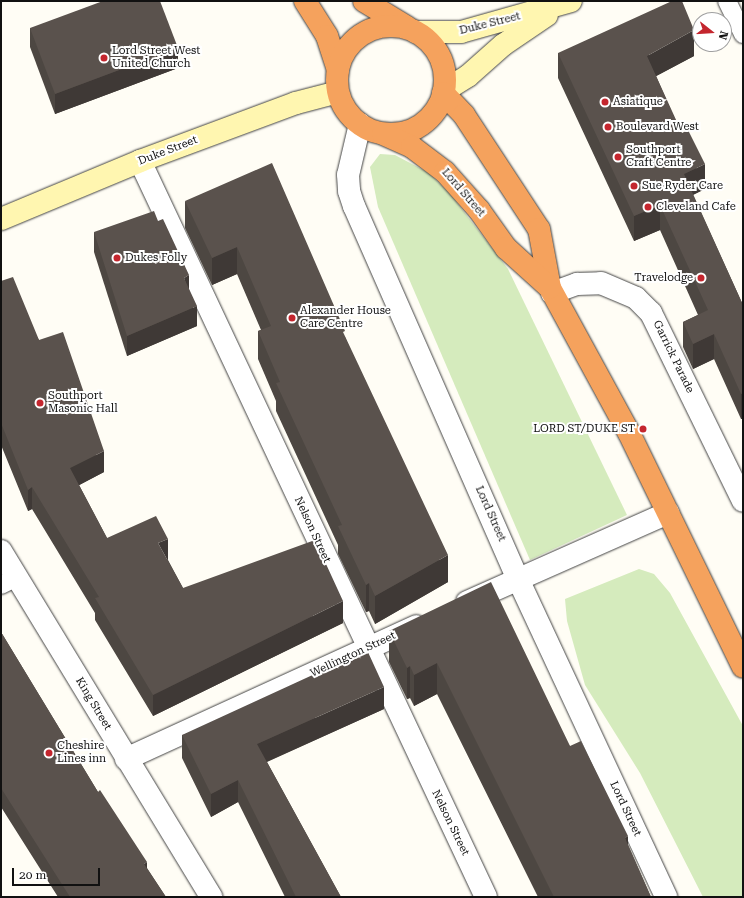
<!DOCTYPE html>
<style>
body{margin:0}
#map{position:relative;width:744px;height:898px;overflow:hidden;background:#fffdf5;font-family:"Roboto Serif",serif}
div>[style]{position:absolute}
.green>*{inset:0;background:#d5ebbd}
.roads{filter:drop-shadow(0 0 1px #444) drop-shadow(0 0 1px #444)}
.lane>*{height:18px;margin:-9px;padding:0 9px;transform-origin:9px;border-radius:9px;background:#fff}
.street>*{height:22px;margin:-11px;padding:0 11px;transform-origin:11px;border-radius:11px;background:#fff}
.secondary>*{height:22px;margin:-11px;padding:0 11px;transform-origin:11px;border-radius:11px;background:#fff6b0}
.highway>*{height:22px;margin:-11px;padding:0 11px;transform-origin:11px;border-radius:11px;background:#f5a25d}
.highway>.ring{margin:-11px;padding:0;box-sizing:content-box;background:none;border:22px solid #f5a25d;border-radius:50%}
.wall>*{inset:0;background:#4d4742}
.shaded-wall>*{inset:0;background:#3f3936}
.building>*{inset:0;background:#5a524d}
.dots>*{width:11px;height:11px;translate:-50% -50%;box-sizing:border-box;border:2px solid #fff;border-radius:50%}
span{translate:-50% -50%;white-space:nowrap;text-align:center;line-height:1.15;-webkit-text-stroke:4px #fff;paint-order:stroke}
.street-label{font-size:11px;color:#111}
.poi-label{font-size:11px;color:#111}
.left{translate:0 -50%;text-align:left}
.right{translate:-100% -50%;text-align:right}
.frame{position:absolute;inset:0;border:2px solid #111;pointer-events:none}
.north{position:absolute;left:692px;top:12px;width:40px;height:40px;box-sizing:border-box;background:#fff;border:1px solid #a0a0a0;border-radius:50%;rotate:107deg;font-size:11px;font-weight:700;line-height:16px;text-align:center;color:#111}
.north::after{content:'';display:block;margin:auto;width:14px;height:18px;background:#c4262e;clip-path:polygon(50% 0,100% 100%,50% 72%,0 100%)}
.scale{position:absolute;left:12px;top:868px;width:88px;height:18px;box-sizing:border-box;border:2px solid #111;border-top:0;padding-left:5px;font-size:12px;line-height:14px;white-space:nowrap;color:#111;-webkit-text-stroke:3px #fff;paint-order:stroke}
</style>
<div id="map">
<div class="green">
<i style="clip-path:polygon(380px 154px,395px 155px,429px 173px,451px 195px,508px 269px,627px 515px,530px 560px,378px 207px,370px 167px)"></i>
<i style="clip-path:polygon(639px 569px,654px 574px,670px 593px,743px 726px,743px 897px,703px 897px,640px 773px,585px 685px,567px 621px,565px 599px)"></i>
</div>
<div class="roads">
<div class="lane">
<i style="left:727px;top:1px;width:37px;rotate:64deg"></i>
<i style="left:1px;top:585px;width:18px;rotate:-27deg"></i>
</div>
<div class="street">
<i style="left:360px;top:124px;width:52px;rotate:103.2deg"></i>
<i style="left:348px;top:175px;width:16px;rotate:86deg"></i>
<i style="left:349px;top:191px;width:16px;rotate:72deg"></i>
<i style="left:354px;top:206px;width:407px;rotate:66.3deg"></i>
<i style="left:518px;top:579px;width:351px;rotate:65deg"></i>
<i style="left:140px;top:161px;width:813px;rotate:64.82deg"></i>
<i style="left:552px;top:293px;width:27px;rotate:-20deg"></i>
<i style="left:577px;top:284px;width:24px;rotate:-2deg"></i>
<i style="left:601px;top:283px;width:38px;rotate:23deg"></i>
<i style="left:636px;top:298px;width:21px;rotate:45deg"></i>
<i style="left:651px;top:313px;width:209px;rotate:63.9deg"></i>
<i style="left:1px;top:551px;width:405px;rotate:58.7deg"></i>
<i style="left:467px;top:602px;width:220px;rotate:-23.9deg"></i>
<i style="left:126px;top:759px;width:319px;rotate:-24.6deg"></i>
</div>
<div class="secondary">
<i style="left:416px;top:32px;width:45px"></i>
<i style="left:461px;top:32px;width:114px;rotate:-15.7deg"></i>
<i style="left:444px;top:91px;width:28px;rotate:-32deg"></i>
<i style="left:468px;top:76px;width:47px;rotate:-41.5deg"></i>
<i style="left:503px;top:45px;width:53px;rotate:-34.3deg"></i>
<i style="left:1px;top:219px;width:151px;rotate:-22.6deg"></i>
<i style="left:140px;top:161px;width:166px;rotate:-20.4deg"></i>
<i style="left:296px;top:103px;width:43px;rotate:-14.7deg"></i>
</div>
<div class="highway">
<i style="left:305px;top:1px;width:41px;rotate:57.8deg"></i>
<i style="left:327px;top:36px;width:36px;rotate:72deg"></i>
<i style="left:364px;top:1px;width:50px;rotate:31.2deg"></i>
<i class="ring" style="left:337px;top:26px;width:86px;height:86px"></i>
<i style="left:443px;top:93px;width:30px;rotate:46deg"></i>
<i style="left:464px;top:115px;width:136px;rotate:56.7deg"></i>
<i style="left:539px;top:229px;width:60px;rotate:79.4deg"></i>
<i style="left:550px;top:288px;width:165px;rotate:61.4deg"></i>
<i style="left:629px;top:433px;width:260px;rotate:64deg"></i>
<i style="left:383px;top:134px;width:32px;rotate:24deg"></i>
<i style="left:412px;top:147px;width:41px;rotate:37.1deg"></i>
<i style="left:445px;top:172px;width:51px;rotate:48.2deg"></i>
<i style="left:479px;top:210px;width:47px;rotate:54.6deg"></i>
<i style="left:506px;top:248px;width:59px;rotate:42.3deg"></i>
</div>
</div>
<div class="wall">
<i style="clip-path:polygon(30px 28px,178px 68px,55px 114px,30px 47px)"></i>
<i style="clip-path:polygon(558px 53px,694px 56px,656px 76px,705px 189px,693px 195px,743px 305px,743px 419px,741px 419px,714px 359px,693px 369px,683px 347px,683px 322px,698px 315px,660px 230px,634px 241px,558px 78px)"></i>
<i style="clip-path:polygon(185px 201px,345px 337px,448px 582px,375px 624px,369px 611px,366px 612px,338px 554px,338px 545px,276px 411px,276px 401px,258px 359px,258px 331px,261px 330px,237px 274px,212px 285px,185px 228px)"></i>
<i style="clip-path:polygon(94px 232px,189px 290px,197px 326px,127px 356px,94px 252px)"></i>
<i style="clip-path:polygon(1px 281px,39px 340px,104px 472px,79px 485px,107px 538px,168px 560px,183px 588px,343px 623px,153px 716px,95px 620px,95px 613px,32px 509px,28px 511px,1px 445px)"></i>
<i style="clip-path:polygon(389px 631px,570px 746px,628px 845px,651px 897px,538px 897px,437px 694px,414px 706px,410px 698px,407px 699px,389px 662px)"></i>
<i style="clip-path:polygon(1px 632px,98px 792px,147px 868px,166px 897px,58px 897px,1px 807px)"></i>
<i style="clip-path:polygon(384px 709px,267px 762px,341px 897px,285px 897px,238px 802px,211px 817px,182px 758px,182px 735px)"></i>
</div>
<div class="shaded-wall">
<i style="clip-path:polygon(694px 30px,694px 56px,647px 81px,647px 56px)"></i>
<i style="clip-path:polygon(178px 48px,178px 68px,55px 114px,55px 94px)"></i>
<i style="clip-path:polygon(705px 164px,705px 189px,684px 199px,684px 174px)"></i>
<i style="clip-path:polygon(660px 205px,660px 230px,634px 241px,634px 216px)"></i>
<i style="clip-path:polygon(237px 247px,237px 274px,212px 285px,212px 258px)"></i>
<i style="clip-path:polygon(189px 275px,189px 295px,184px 278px)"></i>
<i style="clip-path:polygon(197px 306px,197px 326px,127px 356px,127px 336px)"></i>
<i style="clip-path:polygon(714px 334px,714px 359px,693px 369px,693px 344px)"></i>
<i style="clip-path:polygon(743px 393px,743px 419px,741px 419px,741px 394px)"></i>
<i style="clip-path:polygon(104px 451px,104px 472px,70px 490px,70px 468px)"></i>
<i style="clip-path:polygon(32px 487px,32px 509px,28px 511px,28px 490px)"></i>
<i style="clip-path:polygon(168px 539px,168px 561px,158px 543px)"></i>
<i style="clip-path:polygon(448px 555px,448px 582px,375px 624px,375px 596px)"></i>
<i style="clip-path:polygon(369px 583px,369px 611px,366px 612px,366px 585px)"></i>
<i style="clip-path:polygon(343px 601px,343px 623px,153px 716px,153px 695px)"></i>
<i style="clip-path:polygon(437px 663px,437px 694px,414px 706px,414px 675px)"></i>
<i style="clip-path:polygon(410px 666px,410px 698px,407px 699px,407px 668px)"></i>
<i style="clip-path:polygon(384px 687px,384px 709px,257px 766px,257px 744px)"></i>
<i style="clip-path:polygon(238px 780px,238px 802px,211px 817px,211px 794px)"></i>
<i style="clip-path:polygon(628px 836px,628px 868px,625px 838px)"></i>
<i style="clip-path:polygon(147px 862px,147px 881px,144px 864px)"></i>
</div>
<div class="building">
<i style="clip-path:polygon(103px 1px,160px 1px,178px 48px,55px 94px,30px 28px)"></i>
<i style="clip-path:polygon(672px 1px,682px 1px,694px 30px,647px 56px,682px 133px,688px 130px,705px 164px,684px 174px,743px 305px,743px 393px,741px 394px,714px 334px,693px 344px,683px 322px,708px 310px,660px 205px,634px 216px,558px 53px)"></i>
<i style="clip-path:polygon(272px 163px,345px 331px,343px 332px,448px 555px,375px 596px,369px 583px,366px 585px,338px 526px,342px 525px,276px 383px,280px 382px,258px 331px,271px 326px,237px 247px,212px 258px,185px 201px)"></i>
<i style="clip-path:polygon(154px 211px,158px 221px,163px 219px,189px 275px,184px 278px,197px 306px,127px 336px,94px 232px)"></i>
<i style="clip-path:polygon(13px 277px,39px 340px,63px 332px,104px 451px,70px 468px,107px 538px,156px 516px,168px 539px,158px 543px,183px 588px,315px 540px,343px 601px,153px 695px,95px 598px,99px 597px,32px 487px,28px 490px,1px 423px,1px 281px)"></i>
<i style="clip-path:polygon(491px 582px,570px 746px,581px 741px,628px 836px,625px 838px,651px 897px,554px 897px,437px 663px,414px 675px,410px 666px,407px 668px,389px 631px)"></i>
<i style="clip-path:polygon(1px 632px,98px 792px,100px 790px,147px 862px,144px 864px,166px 897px,70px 897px,1px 788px)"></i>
<i style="clip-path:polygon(367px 650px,384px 687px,257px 744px,341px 897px,296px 897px,238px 780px,211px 794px,182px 735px)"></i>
</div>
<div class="dots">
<i style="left:104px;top:58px;background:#c4262e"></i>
<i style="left:605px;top:102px;background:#c4262e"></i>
<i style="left:608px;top:127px;background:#c4262e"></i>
<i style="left:618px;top:157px;background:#c4262e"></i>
<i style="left:634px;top:186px;background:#c4262e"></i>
<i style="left:648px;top:207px;background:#c4262e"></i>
<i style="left:117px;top:258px;background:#c4262e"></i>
<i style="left:701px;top:278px;background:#c4262e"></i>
<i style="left:292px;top:318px;background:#c4262e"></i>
<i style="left:40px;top:403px;background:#c4262e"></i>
<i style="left:643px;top:429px;background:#c4262e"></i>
<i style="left:49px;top:753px;background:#c4262e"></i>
</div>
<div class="street-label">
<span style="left:490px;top:24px;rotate:-14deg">Duke Street</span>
<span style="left:168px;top:151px;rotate:-21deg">Duke Street</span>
<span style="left:463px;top:193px;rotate:49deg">Lord Street</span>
<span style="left:673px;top:357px;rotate:64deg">Garrick Parade</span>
<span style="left:490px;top:514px;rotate:66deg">Lord Street</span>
<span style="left:312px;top:530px;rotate:65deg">Nelson Street</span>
<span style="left:353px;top:655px;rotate:-25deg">Wellington Street</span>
<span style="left:93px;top:704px;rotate:59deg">King Street</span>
<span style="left:625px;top:809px;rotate:65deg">Lord Street</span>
<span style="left:450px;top:823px;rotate:64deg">Nelson Street</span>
</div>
<div class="poi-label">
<span class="left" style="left:112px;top:58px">Lord Street West<br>United Church</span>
<span class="left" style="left:613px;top:102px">Asiatique</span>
<span class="left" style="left:616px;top:127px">Boulevard West</span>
<span class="left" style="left:626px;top:157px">Southport<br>Craft Centre</span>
<span class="left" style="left:642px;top:186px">Sue Ryder Care</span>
<span class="left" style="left:656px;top:207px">Cleveland Cafe</span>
<span class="left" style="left:125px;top:258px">Dukes Folly</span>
<span class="right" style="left:693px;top:278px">Travelodge</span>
<span class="left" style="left:300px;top:318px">Alexander House<br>Care Centre</span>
<span class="left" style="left:48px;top:403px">Southport<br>Masonic Hall</span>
<span class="right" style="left:635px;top:429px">LORD ST/DUKE ST</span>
<span class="left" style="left:57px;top:753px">Cheshire<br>Lines inn</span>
</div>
<div class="frame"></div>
<div class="north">N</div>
<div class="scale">20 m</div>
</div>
